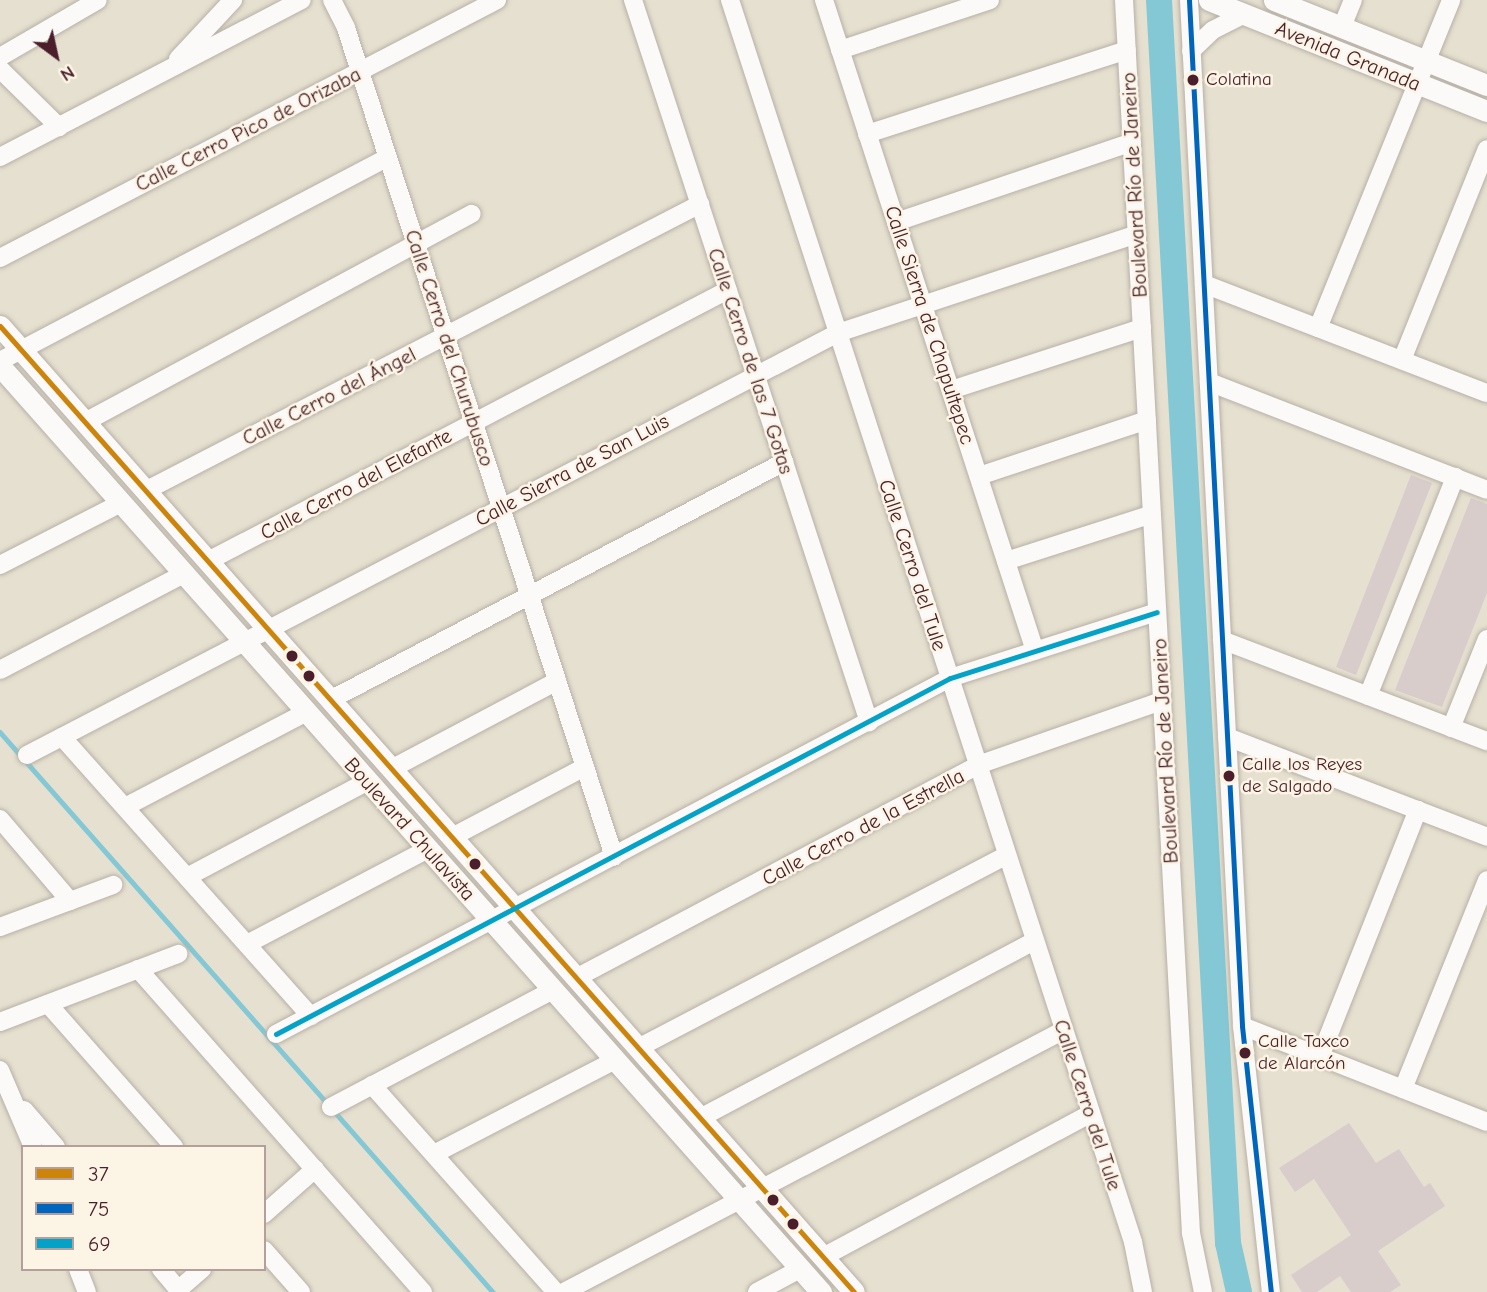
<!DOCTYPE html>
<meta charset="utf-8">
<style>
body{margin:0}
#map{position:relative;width:1487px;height:1292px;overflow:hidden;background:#e6e0d0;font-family:"Comic Neue",sans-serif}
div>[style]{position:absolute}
.stream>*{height:4.5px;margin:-2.25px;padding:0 2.25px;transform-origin:2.25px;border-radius:2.25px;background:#83c8d4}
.river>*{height:26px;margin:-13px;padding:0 13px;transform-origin:13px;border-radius:13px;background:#83c8d4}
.building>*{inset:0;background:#d9cdcc}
.roads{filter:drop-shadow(0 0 2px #b7b0a6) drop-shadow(0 0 2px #b7b0a6)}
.minor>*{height:18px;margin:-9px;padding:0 9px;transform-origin:9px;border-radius:9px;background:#fbfaf8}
.major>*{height:21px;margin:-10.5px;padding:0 10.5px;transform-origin:10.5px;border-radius:10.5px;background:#fbfaf8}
.bus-1>*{height:5px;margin:-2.5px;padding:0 2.5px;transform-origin:2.5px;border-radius:2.5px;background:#cc840b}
.bus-2>*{height:5px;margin:-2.5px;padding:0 2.5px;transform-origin:2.5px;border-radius:2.5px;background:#0065bd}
.bus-3>*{height:5px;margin:-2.5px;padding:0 2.5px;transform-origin:2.5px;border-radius:2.5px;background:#04a2c6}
.dots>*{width:19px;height:19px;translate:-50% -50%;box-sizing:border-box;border:4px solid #fcf5e5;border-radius:50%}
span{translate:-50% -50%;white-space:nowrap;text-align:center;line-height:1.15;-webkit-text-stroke:5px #fcf5e5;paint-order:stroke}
.bus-label{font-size:19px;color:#4a1f2b}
.left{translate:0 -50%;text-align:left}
.street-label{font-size:21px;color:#4a1f2b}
.legend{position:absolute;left:21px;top:1145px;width:245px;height:126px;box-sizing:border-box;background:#fcf5e5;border:2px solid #b59f9b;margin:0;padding:9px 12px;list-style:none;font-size:21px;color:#4a1f2b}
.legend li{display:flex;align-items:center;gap:14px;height:35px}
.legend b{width:35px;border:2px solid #b59f9b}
.north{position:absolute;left:21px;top:21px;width:70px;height:70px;-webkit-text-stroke:5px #fcf5e5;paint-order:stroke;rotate:147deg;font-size:19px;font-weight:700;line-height:28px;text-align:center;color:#4a1f2b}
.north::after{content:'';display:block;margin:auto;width:24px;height:32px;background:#4a1f2b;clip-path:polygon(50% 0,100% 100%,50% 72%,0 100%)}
</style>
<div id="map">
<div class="stream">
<i style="left:0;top:732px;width:496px;rotate:48.6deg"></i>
<i style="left:334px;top:1111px;width:241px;rotate:48.7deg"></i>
</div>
<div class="river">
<i style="left:1159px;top:0;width:1245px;rotate:86.82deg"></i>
<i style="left:1228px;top:1243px;width:50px;rotate:77.3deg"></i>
</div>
<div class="building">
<i style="clip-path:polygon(1411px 475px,1432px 483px,1356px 675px,1336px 667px)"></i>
<i style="clip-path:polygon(1471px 498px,1487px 504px,1487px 593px,1442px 707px,1395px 690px)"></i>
<i style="clip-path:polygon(1349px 1123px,1376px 1163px,1399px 1149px,1424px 1187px,1430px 1183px,1445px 1206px,1378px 1251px,1401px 1285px,1390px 1292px,1351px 1292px,1340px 1276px,1317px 1292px,1302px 1292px,1291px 1275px,1351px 1235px,1314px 1179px,1295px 1192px,1279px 1168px)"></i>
</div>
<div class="roads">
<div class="minor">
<i style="left:332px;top:0;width:31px;rotate:63deg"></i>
<i style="left:346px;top:28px;width:871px;rotate:72.08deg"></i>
<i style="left:633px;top:0;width:760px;rotate:71.9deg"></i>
<i style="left:730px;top:0;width:1306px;rotate:72.02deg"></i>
<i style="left:1133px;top:1242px;width:51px;rotate:78.7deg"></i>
<i style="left:824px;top:0;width:684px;rotate:72.04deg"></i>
<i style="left:1124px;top:0;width:1235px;rotate:86.89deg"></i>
<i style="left:1191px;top:1233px;width:60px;rotate:78.5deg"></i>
<i style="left:1189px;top:0;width:1027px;rotate:87.04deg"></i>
<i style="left:1242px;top:1026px;width:268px;rotate:83.8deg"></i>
<i style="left:1342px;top:27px;width:29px;rotate:-68deg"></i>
<i style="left:840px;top:50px;width:158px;rotate:-18.4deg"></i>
<i style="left:1191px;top:51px;width:30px;rotate:-44deg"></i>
<i style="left:1213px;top:30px;width:35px;rotate:-27deg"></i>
<i style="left:0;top:57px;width:113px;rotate:-30.2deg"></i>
<i style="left:178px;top:59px;width:81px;rotate:-47deg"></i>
<i style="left:0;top:69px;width:83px;rotate:44.5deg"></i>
<i style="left:867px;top:134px;width:273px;rotate:-17.9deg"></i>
<i style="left:0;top:157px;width:340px;rotate:-27.5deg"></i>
<i style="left:896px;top:222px;width:249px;rotate:-18.7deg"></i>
<i style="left:0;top:258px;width:560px;rotate:-27.43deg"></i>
<i style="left:1204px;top:284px;width:303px;rotate:21.1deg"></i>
<i style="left:1318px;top:328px;width:354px;rotate:-67.9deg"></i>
<i style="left:1402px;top:360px;width:227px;rotate:-68.1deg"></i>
<i style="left:0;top:361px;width:438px;rotate:-27.7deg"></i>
<i style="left:1209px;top:382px;width:298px;rotate:21.2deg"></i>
<i style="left:951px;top:390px;width:201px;rotate:-18deg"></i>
<i style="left:85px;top:422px;width:439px;rotate:-28.3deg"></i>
<i style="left:979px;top:476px;width:177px;rotate:-18.4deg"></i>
<i style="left:145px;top:491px;width:625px;rotate:-27.34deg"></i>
<i style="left:208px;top:561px;width:586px;rotate:-27.53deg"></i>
<i style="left:1006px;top:561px;width:153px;rotate:-17.8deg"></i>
<i style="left:0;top:565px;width:136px;rotate:-27.1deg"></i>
<i style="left:1222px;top:640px;width:284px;rotate:20.9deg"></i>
<i style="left:0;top:670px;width:208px;rotate:-27.6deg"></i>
<i style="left:1368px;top:696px;width:236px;rotate:-68.3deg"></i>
<i style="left:330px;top:700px;width:513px;rotate:-27.66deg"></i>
<i style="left:1451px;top:728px;width:96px;rotate:-68deg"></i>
<i style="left:62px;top:737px;width:374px;rotate:48.3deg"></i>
<i style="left:1227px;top:737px;width:279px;rotate:21deg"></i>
<i style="left:27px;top:755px;width:914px;rotate:-27.49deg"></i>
<i style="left:838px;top:333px;width:315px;rotate:-18.3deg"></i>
<i style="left:391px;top:769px;width:188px;rotate:-27.9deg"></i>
<i style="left:125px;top:807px;width:205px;rotate:-27.6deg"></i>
<i style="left:0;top:819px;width:108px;rotate:49.5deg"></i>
<i style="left:452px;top:837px;width:150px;rotate:-27.8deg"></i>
<i style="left:187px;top:877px;width:205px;rotate:-27.9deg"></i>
<i style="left:0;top:927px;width:121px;rotate:-20.4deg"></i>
<i style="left:247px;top:944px;width:204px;rotate:-27.7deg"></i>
<i style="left:138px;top:969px;width:431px;rotate:48.6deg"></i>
<i style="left:576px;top:978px;width:455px;rotate:-27.9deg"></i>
<i style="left:978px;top:765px;width:195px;rotate:-19.2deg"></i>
<i style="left:48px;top:1004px;width:191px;rotate:48.6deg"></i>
<i style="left:0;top:1022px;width:191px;rotate:-20.9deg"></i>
<i style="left:1242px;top:1026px;width:263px;rotate:21.4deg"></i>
<i style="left:276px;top:1034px;width:762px;rotate:-27.84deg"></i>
<i style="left:950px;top:678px;width:217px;rotate:-17.7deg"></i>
<i style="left:638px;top:1048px;width:416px;rotate:-27.6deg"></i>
<i style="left:1320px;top:1057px;width:266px;rotate:-68.4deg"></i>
<i style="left:0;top:1070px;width:84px;rotate:66.8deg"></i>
<i style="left:372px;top:1085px;width:277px;rotate:48.4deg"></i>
<i style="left:1403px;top:1089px;width:225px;rotate:-68.1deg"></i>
<i style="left:331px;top:1107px;width:251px;rotate:-27.8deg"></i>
<i style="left:24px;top:1110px;width:49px;rotate:49.1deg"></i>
<i style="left:700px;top:1118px;width:379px;rotate:-27.9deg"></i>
<i style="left:434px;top:1154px;width:204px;rotate:-27.4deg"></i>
<i style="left:264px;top:1214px;width:68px;rotate:-41.4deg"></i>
<i style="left:264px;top:1250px;width:56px;rotate:48.6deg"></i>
<i style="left:823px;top:1257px;width:304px;rotate:-28.2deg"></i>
<i style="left:78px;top:1269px;width:25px;rotate:69deg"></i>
<i style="left:161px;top:1269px;width:30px;rotate:50deg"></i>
<i style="left:178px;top:1290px;width:32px;rotate:-41deg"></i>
<i style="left:564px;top:1292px;width:564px;rotate:-27.65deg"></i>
<i style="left:757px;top:1292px;width:49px;rotate:-28.1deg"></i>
</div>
<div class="major">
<i style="left:1209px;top:0;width:299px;rotate:21.8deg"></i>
<i style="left:1274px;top:0;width:229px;rotate:21.8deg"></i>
<i style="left:0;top:326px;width:1289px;rotate:48.52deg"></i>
<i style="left:0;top:366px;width:1238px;rotate:48.44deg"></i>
</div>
</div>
<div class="bus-1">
<i style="left:0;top:326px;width:1289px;rotate:48.52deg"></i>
</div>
<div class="bus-2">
<i style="left:1189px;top:0;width:1027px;rotate:87.04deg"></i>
<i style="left:1242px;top:1026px;width:268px;rotate:83.8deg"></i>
</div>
<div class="bus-3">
<i style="left:276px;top:1034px;width:762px;rotate:-27.84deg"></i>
<i style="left:950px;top:678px;width:217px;rotate:-17.7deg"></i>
</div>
<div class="dots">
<i style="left:1193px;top:80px;background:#4a1f2b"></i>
<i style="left:292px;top:656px;background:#4a1f2b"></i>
<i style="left:309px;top:676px;background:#4a1f2b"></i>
<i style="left:1229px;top:776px;background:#4a1f2b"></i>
<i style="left:475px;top:864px;background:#4a1f2b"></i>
<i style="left:1245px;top:1053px;background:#4a1f2b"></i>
<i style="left:773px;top:1200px;background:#4a1f2b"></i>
<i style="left:793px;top:1224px;background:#4a1f2b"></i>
</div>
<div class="bus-label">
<span class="left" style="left:1206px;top:80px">Colatina</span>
<span class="left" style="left:1242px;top:776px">Calle los Reyes<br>de Salgado</span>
<span class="left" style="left:1258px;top:1053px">Calle Taxco<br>de Alarcón</span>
</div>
<div class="street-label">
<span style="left:1348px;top:56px;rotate:22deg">Avenida Granada</span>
<span style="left:248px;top:129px;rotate:-27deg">Calle Cerro Pico de Orizaba</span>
<span style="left:1134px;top:185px;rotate:-93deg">Boulevard Río de Janeiro</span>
<span style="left:930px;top:325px;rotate:72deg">Calle Sierra de Chapultepec</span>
<span style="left:450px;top:348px;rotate:72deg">Calle Cerro del Churubusco</span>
<span style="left:751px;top:361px;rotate:72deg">Calle Cerro de las 7 Gotas</span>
<span style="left:329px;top:396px;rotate:-27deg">Calle Cerro del Ángel</span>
<span style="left:572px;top:470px;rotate:-28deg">Calle Sierra de San Luis</span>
<span style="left:356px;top:484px;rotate:-28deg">Calle Cerro del Elefante</span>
<span style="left:913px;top:565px;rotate:72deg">Calle Cerro del Tule</span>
<span style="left:1165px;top:751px;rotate:-93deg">Boulevard Río de Janeiro</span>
<span style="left:863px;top:827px;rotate:-28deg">Calle Cerro de la Estrella</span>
<span style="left:410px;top:829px;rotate:48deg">Boulevard Chulavista</span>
<span style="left:1088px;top:1105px;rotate:72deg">Calle Cerro del Tule</span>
</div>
<ul class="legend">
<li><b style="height:9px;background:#cc840b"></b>37</li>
<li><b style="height:9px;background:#0065bd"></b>75</li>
<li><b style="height:9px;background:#04a2c6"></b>69</li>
</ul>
<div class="north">N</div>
</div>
